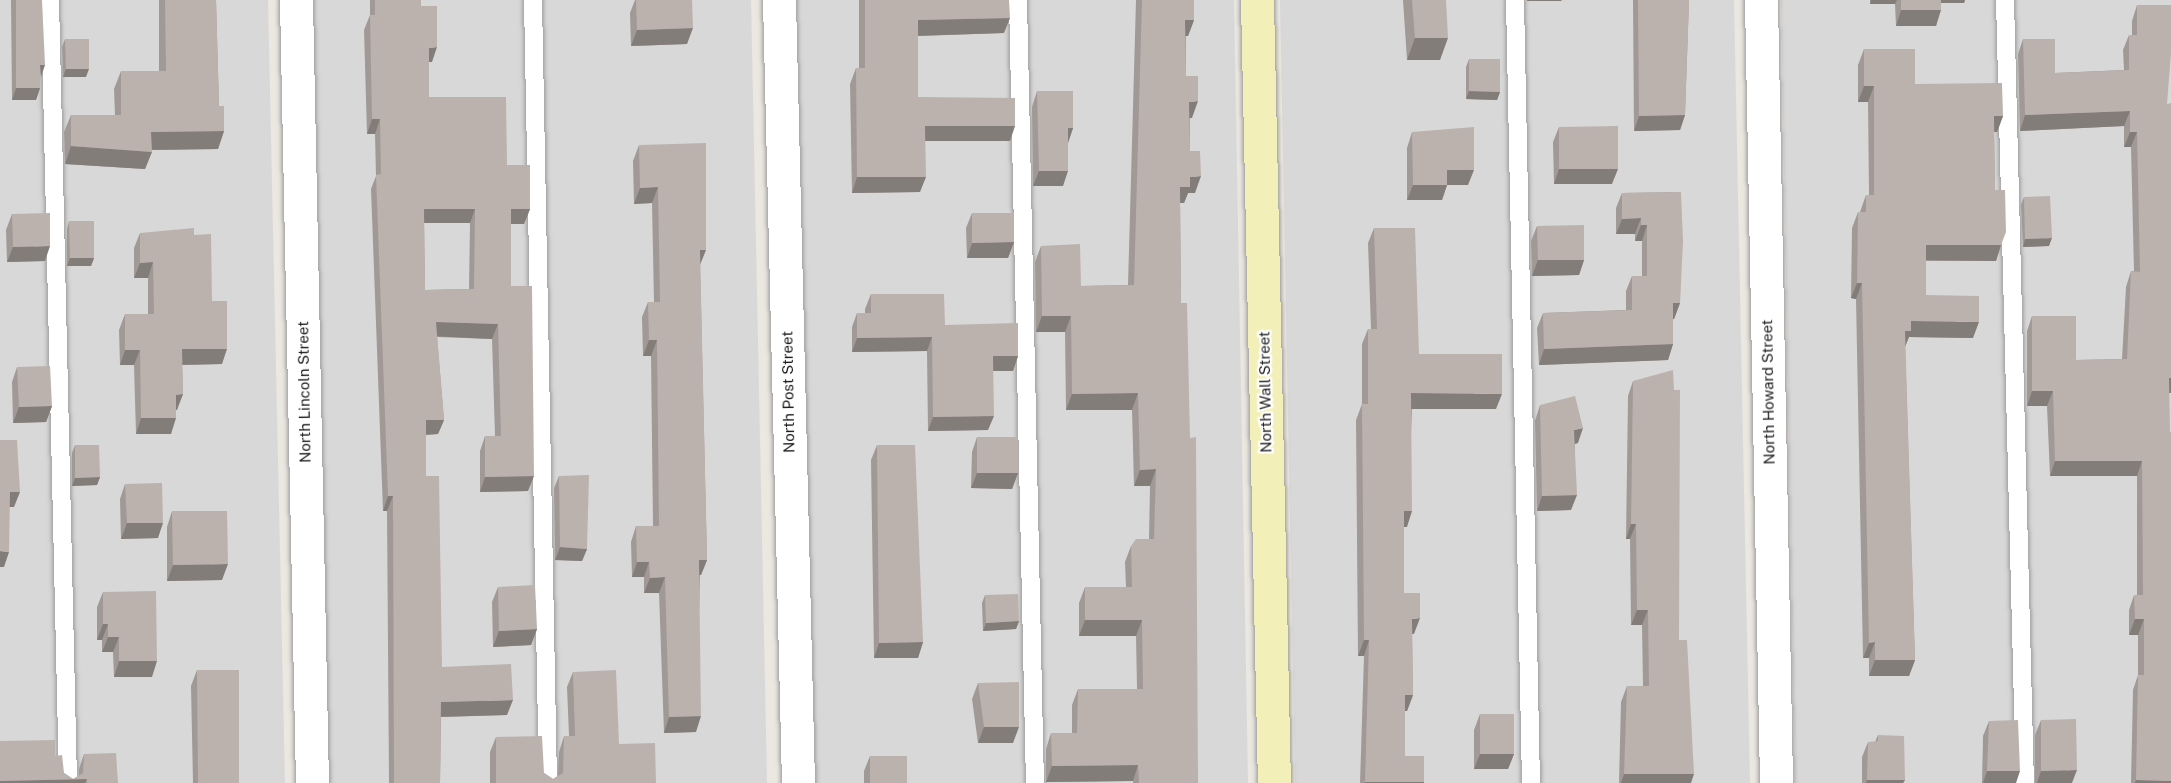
<!DOCTYPE html>
<style>
body{margin:0}
#map{position:relative;width:2171px;height:783px;overflow:hidden;background:#ebe7e1;font-family:"Public Sans",sans-serif}
div>[style]{position:absolute}
.residential>*{inset:0;background:#d9d8d8}
.roads{filter:drop-shadow(0 0 2px #9c9c9c) drop-shadow(0 0 2px #9c9c9c)}
.lane>*{height:18px;margin:-9px;padding:0 9px;transform-origin:9px;border-radius:9px;background:#fff}
.street>*{height:33px;margin:-16.5px;padding:0 16.5px;transform-origin:16.5px;border-radius:16.5px;background:#fff}
.secondary>*{height:33px;margin:-16.5px;padding:0 16.5px;transform-origin:16.5px;border-radius:16.5px;background:#f2f0b8}
.wall>*{inset:0;background:#a19996}
.shaded-wall>*{inset:0;background:#837d7a}
.building>*{inset:0;background:#bbb2ae}
span{translate:-50% -50%;white-space:nowrap;text-align:center;line-height:1.15;-webkit-text-stroke:4.5px #fff;paint-order:stroke}
.street-label{font-size:15px;color:#1b1b1b}
</style>
<div id="map">
<div class="residential">
<i style="clip-path:polygon(0 0,268px 0,285px 783px,0 783px)"></i>
<i style="clip-path:polygon(313px 0,751px 0,767px 783px,327px 783px)"></i>
<i style="clip-path:polygon(796px 0,1234px 0,1248px 783px,813px 783px)"></i>
<i style="clip-path:polygon(1280px 0,1734px 0,1750px 783px,1295px 783px)"></i>
<i style="clip-path:polygon(1781px 0,2171px 0,2171px 783px,1795px 783px)"></i>
</div>
<div class="roads">
<div class="lane">
<i style="left:50px;top:0;width:783px;rotate:88.68deg"></i>
<i style="left:533px;top:0;width:783px;rotate:88.9deg"></i>
<i style="left:1018px;top:0;width:783px;rotate:88.76deg"></i>
<i style="left:1515px;top:0;width:783px;rotate:88.83deg"></i>
<i style="left:2005px;top:0;width:783px;rotate:88.54deg"></i>
</div>
<div class="street">
<i style="left:296px;top:0;width:783px;rotate:88.83deg"></i>
<i style="left:779px;top:0;width:783px;rotate:88.61deg"></i>
<i style="left:1761px;top:0;width:783px;rotate:88.9deg"></i>
</div>
<div class="secondary">
<i style="left:1257px;top:0;width:783px;rotate:88.76deg"></i>
</div>
</div>
<div class="wall">
<i style="clip-path:polygon(11px 0,42px 0,40px 88px,36px 100px,12px 100px)"></i>
<i style="clip-path:polygon(159px 0,216px 0,219px 106px,224px 131px,218px 149px,152px 150px,145px 169px,65px 164px,64px 132px,71px 115px,115px 115px,114px 89px,121px 71px,159px 71px)"></i>
<i style="clip-path:polygon(evenodd,370px 0,421px 0,421px 6px,432px 62px,429px 62px,429px 97px,507px 165px,530px 209px,524px 224px,511px 224px,511px 286px,528px 491px,480px 492px,480px 451px,485px 436px,495px 436px,492px 339px,437px 337px,444px 420px,438px 434px,426px 435px,426px 476px,442px 667px,507px 715px,441px 717px,440px 783px,389px 783px,387px 511px,383px 511px,371px 189px,376px 176px,375px 134px,367px 134px,364px 30px,370px 15px,370px 0,424px 223px,470px 223px,469px 289px,425px 290px,424px 223px)"></i>
<i style="clip-path:polygon(635px 0,692px 0,687px 44px,631px 46px,630px 13px)"></i>
<i style="clip-path:polygon(859px 0,1009px 0,1004px 33px,918px 36px,918px 97px,1010px 141px,925px 141px,920px 192px,852px 193px,850px 84px,856px 68px,859px 68px)"></i>
<i style="clip-path:polygon(1136px 0,1194px 0,1194px 20px,1188px 36px,1186px 36px,1186px 76px,1192px 118px,1190px 118px,1190px 151px,1195px 193px,1188px 193px,1184px 203px,1180px 203px,1181px 303px,1198px 783px,1133px 783px,1133px 781px,1046px 782px,1046px 749px,1051px 733px,1072px 733px,1072px 705px,1078px 689px,1137px 689px,1136px 636px,1079px 636px,1079px 603px,1085px 587px,1126px 587px,1125px 562px,1131px 546px,1149px 539px,1150px 486px,1134px 486px,1132px 410px,1066px 410px,1065px 332px,1036px 332px,1035px 262px,1041px 246px,1081px 286px,1128px 285px)"></i>
<i style="clip-path:polygon(1403px 0,1446px 0,1440px 60px,1407px 60px)"></i>
<i style="clip-path:polygon(1633px 0,1689px 0,1685px 115px,1680px 130px,1634px 131px)"></i>
<i style="clip-path:polygon(1870px 0,1965px 0,1964px 3px,1941px 3px,1936px 26px,1896px 26px,1895px 4px,1870px 4px)"></i>
<i style="clip-path:polygon(2137px 5px,2167px 104px,2171px 783px,2131px 783px,2133px 690px,2138px 675px,2138px 635px,2129px 635px,2129px 610px,2134px 595px,2137px 595px,2137px 476px,2050px 476px,2047px 406px,2027px 406px,2027px 331px,2032px 316px,2076px 360px,2122px 359px,2126px 287px,2131px 271px,2134px 271px,2131px 147px,2124px 147px,2124px 126px,2020px 131px,2018px 54px,2023px 39px,2055px 73px,2124px 70px,2123px 50px,2129px 35px,2132px 35px,2132px 21px)"></i>
<i style="clip-path:polygon(65px 39px,86px 77px,63px 77px,62px 47px)"></i>
<i style="clip-path:polygon(1864px 49px,1915px 84px,2003px 116px,1997px 132px,1994px 132px,1995px 190px,2001px 245px,1996px 261px,1926px 261px,1926px 295px,1973px 338px,1909px 337px,1905px 346px,1915px 660px,1909px 676px,1869px 676px,1869px 658px,1863px 658px,1856px 299px,1851px 298px,1852px 228px,1858px 212px,1860px 212px,1866px 195px,1869px 195px,1868px 102px,1858px 102px,1858px 65px)"></i>
<i style="clip-path:polygon(1469px 59px,1500px 92px,1497px 100px,1466px 99px,1466px 67px)"></i>
<i style="clip-path:polygon(1037px 91px,1073px 128px,1068px 143px,1063px 186px,1033px 186px,1032px 107px)"></i>
<i style="clip-path:polygon(1559px 127px,1612px 184px,1554px 184px,1553px 142px)"></i>
<i style="clip-path:polygon(1412px 132px,1468px 185px,1447px 185px,1442px 200px,1407px 200px,1407px 148px)"></i>
<i style="clip-path:polygon(639px 145px,700px 265px,707px 560px,701px 575px,700px 575px,696px 732px,664px 733px,659px 593px,644px 593px,644px 577px,632px 577px,631px 542px,636px 526px,653px 526px,651px 356px,643px 356px,642px 317px,648px 302px,654px 302px,652px 203px,634px 204px,633px 161px)"></i>
<i style="clip-path:polygon(1681px 192px,1680px 303px,1674px 319px,1673px 319px,1673px 344px,1668px 360px,1539px 365px,1537px 328px,1543px 313px,1626px 310px,1626px 291px,1632px 276px,1642px 276px,1642px 241px,1635px 241px,1635px 234px,1616px 234px,1616px 208px,1622px 193px)"></i>
<i style="clip-path:polygon(2024px 197px,2049px 246px,2023px 247px,2021px 205px)"></i>
<i style="clip-path:polygon(972px 213px,1014px 242px,1008px 258px,967px 258px,966px 228px)"></i>
<i style="clip-path:polygon(12px 214px,45px 261px,7px 262px,6px 230px)"></i>
<i style="clip-path:polygon(69px 221px,94px 258px,91px 266px,67px 266px,67px 229px)"></i>
<i style="clip-path:polygon(1537px 226px,1584px 260px,1579px 275px,1532px 276px,1531px 241px)"></i>
<i style="clip-path:polygon(1374px 228px,1419px 354px,1496px 409px,1412px 409px,1407px 527px,1404px 527px,1404px 593px,1414px 634px,1412px 634px,1413px 695px,1407px 711px,1405px 711px,1405px 756px,1424px 782px,1424px 783px,1360px 783px,1364px 656px,1358px 656px,1356px 420px,1362px 404px,1362px 344px,1368px 329px,1371px 329px,1368px 243px)"></i>
<i style="clip-path:polygon(140px 233px,194px 235px,212px 301px,222px 364px,182px 365px,183px 394px,176px 410px,171px 434px,136px 434px,134px 365px,120px 365px,119px 330px,125px 314px,148px 314px,148px 278px,134px 278px,134px 248px)"></i>
<i style="clip-path:polygon(871px 294px,1018px 356px,1013px 371px,993px 371px,988px 430px,928px 431px,927px 351px,852px 352px,852px 327px,857px 313px,865px 313px,865px 309px)"></i>
<i style="clip-path:polygon(17px 367px,52px 406px,46px 422px,13px 423px,12px 382px)"></i>
<i style="clip-path:polygon(1633px 381px,1679px 640px,1691px 783px,1619px 783px,1621px 702px,1627px 686px,1643px 686px,1642px 625px,1631px 625px,1630px 539px,1626px 539px,1628px 396px)"></i>
<i style="clip-path:polygon(1540px 405px,1578px 443px,1575px 444px,1571px 510px,1537px 511px,1535px 421px)"></i>
<i style="clip-path:polygon(977px 437px,1018px 473px,1012px 489px,971px 488px,972px 452px)"></i>
<i style="clip-path:polygon(75px 445px,100px 477px,97px 485px,72px 486px,72px 453px)"></i>
<i style="clip-path:polygon(877px 445px,923px 642px,918px 658px,874px 658px,871px 460px)"></i>
<i style="clip-path:polygon(559px 476px,587px 549px,582px 561px,555px 560px,554px 488px)"></i>
<i style="clip-path:polygon(125px 484px,158px 538px,121px 539px,120px 499px)"></i>
<i style="clip-path:polygon(172px 511px,222px 580px,167px 581px,167px 527px)"></i>
<i style="clip-path:polygon(498px 587px,537px 629px,531px 645px,493px 647px,492px 602px)"></i>
<i style="clip-path:polygon(103px 592px,152px 677px,114px 677px,113px 652px,102px 652px,102px 640px,97px 640px,97px 607px)"></i>
<i style="clip-path:polygon(985px 595px,1019px 621px,1016px 629px,983px 631px,982px 603px)"></i>
<i style="clip-path:polygon(197px 670px,239px 783px,193px 783px,191px 686px)"></i>
<i style="clip-path:polygon(573px 672px,619px 744px,656px 783px,490px 783px,490px 752px,496px 737px,544px 773px,553px 779px,558px 776px,559px 752px,564px 736px,569px 736px,567px 687px)"></i>
<i style="clip-path:polygon(978px 683px,1013px 743px,978px 743px,972px 699px)"></i>
<i style="clip-path:polygon(1480px 714px,1514px 754px,1508px 769px,1474px 769px,1474px 730px)"></i>
<i style="clip-path:polygon(2041px 720px,2072px 783px,2035px 783px,2035px 735px)"></i>
<i style="clip-path:polygon(1989px 721px,2016px 783px,1982px 783px,1983px 736px)"></i>
<i style="clip-path:polygon(1878px 735px,1905px 780px,1903px 783px,1862px 783px,1862px 757px,1868px 742px,1875px 742px)"></i>
<i style="clip-path:polygon(84px 754px,118px 783px,0 783px,55px 756px,64px 773px,73px 779px,79px 776px,79px 769px)"></i>
<i style="clip-path:polygon(870px 756px,907px 783px,864px 783px,864px 771px)"></i>
</div>
<div class="shaded-wall">
<i style="clip-path:polygon(1527px 0,1562px 0,1561px 1px,1527px 1px)"></i>
<i style="clip-path:polygon(1871px 0,1897px 0,1895px 4px,1870px 4px)"></i>
<i style="clip-path:polygon(1936px 0,1965px 0,1964px 3px,1936px 3px)"></i>
<i style="clip-path:polygon(1901px 10px,1941px 10px,1936px 26px,1896px 26px)"></i>
<i style="clip-path:polygon(1010px 18px,1004px 33px,913px 36px,918px 20px)"></i>
<i style="clip-path:polygon(1185px 20px,1194px 20px,1188px 36px,1179px 36px)"></i>
<i style="clip-path:polygon(693px 28px,687px 44px,631px 46px,637px 30px)"></i>
<i style="clip-path:polygon(1415px 38px,1448px 38px,1440px 60px,1407px 60px)"></i>
<i style="clip-path:polygon(437px 47px,432px 62px,423px 62px,429px 48px)"></i>
<i style="clip-path:polygon(40px 65px,45px 65px,41px 77px)"></i>
<i style="clip-path:polygon(66px 69px,89px 69px,86px 77px,63px 77px)"></i>
<i style="clip-path:polygon(1864px 86px,1874px 86px,1868px 102px,1858px 102px)"></i>
<i style="clip-path:polygon(16px 88px,40px 88px,36px 100px,12px 100px)"></i>
<i style="clip-path:polygon(1469px 91px,1500px 92px,1497px 100px,1466px 99px)"></i>
<i style="clip-path:polygon(1198px 101px,1192px 118px,1184px 118px,1189px 102px)"></i>
<i style="clip-path:polygon(2130px 111px,2124px 126px,2020px 131px,2025px 115px)"></i>
<i style="clip-path:polygon(1685px 115px,1680px 130px,1634px 131px,1639px 116px)"></i>
<i style="clip-path:polygon(1994px 116px,2003px 116px,1997px 132px,1988px 132px)"></i>
<i style="clip-path:polygon(372px 119px,380px 119px,375px 134px,367px 134px)"></i>
<i style="clip-path:polygon(925px 126px,1015px 126px,1010px 141px,919px 141px)"></i>
<i style="clip-path:polygon(1068px 128px,1073px 128px,1068px 143px)"></i>
<i style="clip-path:polygon(224px 131px,218px 149px,145px 150px,151px 132px)"></i>
<i style="clip-path:polygon(2130px 132px,2137px 132px,2131px 147px,2124px 147px)"></i>
<i style="clip-path:polygon(71px 146px,152px 152px,145px 169px,65px 164px)"></i>
<i style="clip-path:polygon(1559px 169px,1618px 169px,1612px 184px,1554px 184px)"></i>
<i style="clip-path:polygon(1447px 170px,1474px 170px,1468px 185px,1447px 185px,1442px 200px,1407px 200px,1413px 185px)"></i>
<i style="clip-path:polygon(1039px 171px,1068px 171px,1063px 186px,1033px 186px)"></i>
<i style="clip-path:polygon(1201px 176px,1195px 193px,1188px 193px,1184px 203px,1174px 203px,1180px 187px,1190px 177px)"></i>
<i style="clip-path:polygon(857px 177px,926px 177px,920px 192px,852px 193px)"></i>
<i style="clip-path:polygon(658px 187px,652px 203px,634px 204px,640px 188px)"></i>
<i style="clip-path:polygon(424px 209px,475px 209px,470px 223px,418px 223px)"></i>
<i style="clip-path:polygon(511px 209px,530px 209px,524px 224px,506px 224px)"></i>
<i style="clip-path:polygon(1641px 218px,1635px 234px,1616px 234px,1622px 219px)"></i>
<i style="clip-path:polygon(1641px 225px,1647px 225px,1642px 241px,1635px 241px)"></i>
<i style="clip-path:polygon(2052px 238px,2049px 246px,2023px 247px,2025px 239px)"></i>
<i style="clip-path:polygon(1014px 242px,1008px 258px,967px 258px,972px 243px)"></i>
<i style="clip-path:polygon(1926px 245px,2001px 245px,1996px 261px,1921px 260px)"></i>
<i style="clip-path:polygon(50px 246px,45px 261px,7px 262px,13px 247px)"></i>
<i style="clip-path:polygon(700px 250px,706px 250px,700px 265px)"></i>
<i style="clip-path:polygon(70px 258px,94px 258px,91px 266px,67px 266px)"></i>
<i style="clip-path:polygon(1538px 260px,1584px 260px,1579px 275px,1532px 276px)"></i>
<i style="clip-path:polygon(153px 262px,148px 278px,134px 278px,140px 263px)"></i>
<i style="clip-path:polygon(1857px 283px,1862px 283px,1856px 299px,1851px 298px)"></i>
<i style="clip-path:polygon(1673px 303px,1680px 303px,1674px 319px,1667px 319px)"></i>
<i style="clip-path:polygon(1042px 316px,1071px 316px,1065px 332px,1036px 332px)"></i>
<i style="clip-path:polygon(1911px 321px,1979px 322px,1973px 338px,1909px 337px,1905px 347px,1905px 331px)"></i>
<i style="clip-path:polygon(436px 322px,498px 324px,492px 339px,431px 336px)"></i>
<i style="clip-path:polygon(932px 337px,927px 351px,852px 352px,857px 338px)"></i>
<i style="clip-path:polygon(649px 340px,657px 340px,651px 356px,643px 356px)"></i>
<i style="clip-path:polygon(1673px 344px,1668px 360px,1539px 365px,1544px 349px)"></i>
<i style="clip-path:polygon(182px 349px,227px 349px,222px 364px,176px 365px)"></i>
<i style="clip-path:polygon(125px 350px,140px 350px,134px 365px,120px 365px)"></i>
<i style="clip-path:polygon(993px 356px,1018px 356px,1013px 371px,988px 371px)"></i>
<i style="clip-path:polygon(2169px 378px,2171px 378px,2171px 393px,2164px 393px)"></i>
<i style="clip-path:polygon(2032px 391px,2053px 391px,2047px 406px,2027px 406px)"></i>
<i style="clip-path:polygon(1138px 393px,1132px 410px,1066px 410px,1072px 394px)"></i>
<i style="clip-path:polygon(1411px 393px,1502px 394px,1496px 409px,1406px 409px)"></i>
<i style="clip-path:polygon(183px 394px,177px 410px,170px 410px,176px 395px)"></i>
<i style="clip-path:polygon(52px 406px,46px 422px,13px 423px,19px 407px)"></i>
<i style="clip-path:polygon(994px 416px,988px 430px,928px 431px,933px 417px)"></i>
<i style="clip-path:polygon(141px 418px,176px 418px,171px 434px,136px 434px)"></i>
<i style="clip-path:polygon(426px 420px,444px 420px,438px 434px,421px 435px)"></i>
<i style="clip-path:polygon(1583px 428px,1578px 443px,1569px 445px,1574px 430px)"></i>
<i style="clip-path:polygon(2055px 461px,2142px 461px,2137px 476px,2050px 476px)"></i>
<i style="clip-path:polygon(1156px 469px,1150px 486px,1134px 486px,1140px 470px)"></i>
<i style="clip-path:polygon(977px 473px,1018px 473px,1012px 489px,971px 488px)"></i>
<i style="clip-path:polygon(534px 476px,528px 491px,480px 492px,485px 477px)"></i>
<i style="clip-path:polygon(100px 477px,97px 485px,72px 486px,75px 478px)"></i>
<i style="clip-path:polygon(10px 492px,20px 492px,14px 507px,4px 507px)"></i>
<i style="clip-path:polygon(1577px 495px,1571px 510px,1537px 511px,1542px 496px)"></i>
<i style="clip-path:polygon(388px 496px,393px 496px,387px 511px,383px 511px)"></i>
<i style="clip-path:polygon(1404px 511px,1412px 511px,1407px 527px,1398px 527px)"></i>
<i style="clip-path:polygon(127px 523px,163px 523px,158px 538px,121px 539px)"></i>
<i style="clip-path:polygon(1631px 524px,1636px 524px,1630px 539px,1626px 539px)"></i>
<i style="clip-path:polygon(560px 547px,587px 549px,582px 561px,555px 560px)"></i>
<i style="clip-path:polygon(0 551px,9px 552px,4px 567px,0 567px)"></i>
<i style="clip-path:polygon(699px 560px,707px 560px,701px 575px,694px 575px)"></i>
<i style="clip-path:polygon(637px 562px,649px 562px,644px 577px,632px 577px)"></i>
<i style="clip-path:polygon(228px 564px,222px 580px,167px 581px,173px 565px)"></i>
<i style="clip-path:polygon(665px 577px,659px 593px,644px 593px,650px 578px)"></i>
<i style="clip-path:polygon(1637px 610px,1648px 610px,1642px 625px,1631px 625px)"></i>
<i style="clip-path:polygon(1420px 618px,1414px 634px,1407px 634px,1412px 619px)"></i>
<i style="clip-path:polygon(2135px 619px,2144px 619px,2138px 635px,2129px 635px)"></i>
<i style="clip-path:polygon(1085px 620px,1142px 620px,1136px 636px,1079px 636px)"></i>
<i style="clip-path:polygon(1019px 621px,1016px 629px,983px 631px,986px 623px)"></i>
<i style="clip-path:polygon(103px 624px,108px 624px,102px 640px,97px 640px)"></i>
<i style="clip-path:polygon(537px 629px,531px 645px,493px 647px,499px 631px)"></i>
<i style="clip-path:polygon(108px 637px,119px 637px,113px 652px,102px 652px)"></i>
<i style="clip-path:polygon(1364px 640px,1369px 640px,1364px 656px,1358px 656px)"></i>
<i style="clip-path:polygon(923px 642px,918px 658px,874px 658px,879px 643px)"></i>
<i style="clip-path:polygon(1875px 642px,1869px 658px,1863px 658px,1869px 643px)"></i>
<i style="clip-path:polygon(1875px 660px,1915px 660px,1909px 676px,1869px 676px)"></i>
<i style="clip-path:polygon(119px 661px,157px 661px,152px 677px,114px 677px)"></i>
<i style="clip-path:polygon(1405px 695px,1413px 695px,1407px 711px,1399px 711px)"></i>
<i style="clip-path:polygon(513px 700px,507px 715px,435px 717px,441px 702px)"></i>
<i style="clip-path:polygon(701px 716px,696px 732px,664px 733px,669px 717px)"></i>
<i style="clip-path:polygon(984px 727px,1019px 727px,1013px 743px,978px 743px)"></i>
<i style="clip-path:polygon(1480px 754px,1514px 754px,1508px 769px,1474px 769px)"></i>
<i style="clip-path:polygon(1138px 765px,1133px 781px,1046px 782px,1052px 766px)"></i>
<i style="clip-path:polygon(2077px 770px,2072px 783px,2037px 783px,2041px 771px)"></i>
<i style="clip-path:polygon(1987px 771px,2020px 771px,2016px 783px,1983px 783px)"></i>
<i style="clip-path:polygon(1624px 774px,1694px 774px,1691px 783px,1621px 783px)"></i>
<i style="clip-path:polygon(87px 779px,85px 783px,0 783px,0 781px)"></i>
<i style="clip-path:polygon(1867px 780px,1905px 780px,1903px 783px,1866px 783px)"></i>
<i style="clip-path:polygon(2136px 780px,2171px 781px,2171px 783px,2135px 783px)"></i>
<i style="clip-path:polygon(1365px 782px,1424px 782px,1424px 783px,1365px 783px)"></i>
</div>
<div class="building">
<i style="clip-path:polygon(16px 0,42px 0,45px 65px,40px 65px,40px 88px,16px 88px)"></i>
<i style="clip-path:polygon(165px 0,216px 0,219px 106px,224px 106px,224px 131px,151px 132px,152px 152px,71px 146px,71px 115px,121px 115px,121px 71px,166px 71px)"></i>
<i style="clip-path:polygon(evenodd,375px 0,421px 0,421px 6px,437px 6px,437px 47px,429px 48px,429px 97px,506px 97px,507px 165px,530px 165px,530px 209px,511px 209px,511px 286px,532px 286px,534px 476px,485px 477px,485px 436px,501px 436px,498px 324px,436px 322px,444px 420px,426px 420px,426px 476px,439px 476px,442px 667px,511px 664px,513px 700px,441px 702px,440px 783px,394px 783px,393px 496px,388px 496px,376px 175px,381px 174px,380px 119px,372px 119px,370px 15px,375px 15px,375px 0,424px 209px,475px 209px,474px 289px,425px 290px,424px 209px)"></i>
<i style="clip-path:polygon(636px 0,692px 0,693px 28px,637px 30px)"></i>
<i style="clip-path:polygon(865px 0,1009px 0,1010px 18px,918px 20px,918px 97px,1015px 98px,1015px 126px,925px 126px,926px 177px,857px 177px,856px 68px,865px 68px)"></i>
<i style="clip-path:polygon(1142px 0,1194px 0,1194px 20px,1185px 20px,1186px 76px,1198px 76px,1198px 101px,1189px 102px,1190px 151px,1200px 151px,1201px 176px,1190px 177px,1190px 187px,1180px 187px,1181px 303px,1187px 303px,1190px 438px,1196px 437px,1198px 783px,1139px 783px,1138px 765px,1052px 766px,1051px 733px,1077px 733px,1078px 689px,1143px 689px,1142px 620px,1085px 620px,1085px 587px,1132px 587px,1131px 546px,1136px 539px,1154px 539px,1156px 469px,1140px 470px,1138px 393px,1072px 394px,1071px 316px,1042px 316px,1041px 246px,1080px 244px,1081px 286px,1134px 285px)"></i>
<i style="clip-path:polygon(1412px 0,1446px 0,1448px 38px,1415px 38px)"></i>
<i style="clip-path:polygon(1638px 0,1689px 0,1685px 115px,1639px 116px)"></i>
<i style="clip-path:polygon(1901px 0,1941px 0,1941px 10px,1901px 10px)"></i>
<i style="clip-path:polygon(2137px 5px,2171px 5px,2171px 53px,2167px 104px,2171px 103px,2171px 378px,2169px 378px,2170px 432px,2171px 432px,2171px 781px,2136px 780px,2138px 675px,2144px 675px,2144px 619px,2135px 619px,2134px 595px,2143px 595px,2142px 461px,2055px 461px,2053px 391px,2032px 391px,2032px 316px,2076px 316px,2076px 360px,2127px 359px,2131px 271px,2140px 272px,2137px 132px,2130px 132px,2130px 111px,2025px 115px,2023px 39px,2055px 39px,2055px 73px,2129px 70px,2129px 35px,2137px 35px)"></i>
<i style="clip-path:polygon(65px 39px,89px 39px,89px 69px,66px 69px)"></i>
<i style="clip-path:polygon(1864px 49px,1915px 49px,1915px 84px,2002px 83px,2003px 116px,1994px 116px,1995px 190px,2005px 190px,2006px 232px,2001px 245px,1926px 245px,1926px 295px,1979px 296px,1979px 322px,1911px 321px,1911px 331px,1905px 331px,1915px 660px,1875px 660px,1875px 642px,1869px 643px,1862px 283px,1857px 283px,1858px 212px,1866px 212px,1866px 195px,1874px 195px,1874px 86px,1864px 86px)"></i>
<i style="clip-path:polygon(1469px 59px,1500px 59px,1500px 92px,1469px 91px)"></i>
<i style="clip-path:polygon(1037px 91px,1073px 91px,1073px 128px,1068px 128px,1068px 171px,1039px 171px)"></i>
<i style="clip-path:polygon(1618px 126px,1618px 169px,1559px 169px,1559px 127px)"></i>
<i style="clip-path:polygon(1474px 127px,1474px 170px,1447px 170px,1447px 185px,1413px 185px,1412px 132px)"></i>
<i style="clip-path:polygon(706px 143px,706px 250px,700px 250px,707px 560px,699px 560px,701px 716px,669px 717px,665px 577px,650px 578px,649px 562px,637px 562px,636px 526px,659px 526px,657px 340px,649px 340px,648px 302px,660px 302px,658px 187px,640px 188px,639px 145px)"></i>
<i style="clip-path:polygon(1681px 192px,1683px 242px,1680px 303px,1673px 303px,1673px 344px,1544px 349px,1543px 313px,1632px 310px,1632px 276px,1647px 276px,1647px 225px,1641px 225px,1641px 218px,1622px 219px,1622px 193px)"></i>
<i style="clip-path:polygon(2050px 196px,2052px 238px,2025px 239px,2024px 197px)"></i>
<i style="clip-path:polygon(50px 213px,50px 246px,13px 247px,12px 214px)"></i>
<i style="clip-path:polygon(972px 213px,1014px 213px,1014px 242px,972px 243px)"></i>
<i style="clip-path:polygon(69px 221px,94px 221px,94px 258px,70px 258px)"></i>
<i style="clip-path:polygon(1584px 225px,1584px 260px,1538px 260px,1537px 226px)"></i>
<i style="clip-path:polygon(194px 228px,194px 235px,211px 234px,212px 301px,227px 301px,227px 349px,182px 349px,183px 394px,176px 395px,176px 418px,141px 418px,140px 350px,125px 350px,125px 314px,154px 314px,153px 262px,140px 263px,140px 233px)"></i>
<i style="clip-path:polygon(1374px 228px,1415px 228px,1419px 354px,1502px 354px,1502px 394px,1411px 393px,1412px 511px,1404px 511px,1404px 593px,1420px 593px,1420px 618px,1412px 619px,1413px 695px,1405px 695px,1405px 756px,1424px 756px,1424px 782px,1365px 782px,1369px 640px,1364px 640px,1362px 404px,1368px 404px,1368px 329px,1377px 329px)"></i>
<i style="clip-path:polygon(871px 294px,944px 294px,945px 325px,1018px 323px,1018px 356px,993px 356px,994px 416px,933px 417px,932px 337px,857px 338px,857px 313px,871px 313px)"></i>
<i style="clip-path:polygon(50px 366px,52px 406px,19px 407px,17px 367px)"></i>
<i style="clip-path:polygon(1673px 370px,1674px 390px,1680px 390px,1679px 640px,1687px 640px,1694px 774px,1624px 774px,1627px 686px,1649px 686px,1648px 610px,1637px 610px,1636px 524px,1631px 524px,1633px 381px)"></i>
<i style="clip-path:polygon(1575px 396px,1583px 428px,1574px 430px,1577px 495px,1542px 496px,1540px 405px)"></i>
<i style="clip-path:polygon(977px 437px,1018px 437px,1018px 473px,977px 473px)"></i>
<i style="clip-path:polygon(0 440px,17px 440px,20px 492px,10px 492px,9px 552px,0 551px)"></i>
<i style="clip-path:polygon(75px 445px,99px 445px,100px 477px,75px 478px)"></i>
<i style="clip-path:polygon(877px 445px,915px 445px,923px 642px,879px 643px)"></i>
<i style="clip-path:polygon(589px 475px,587px 549px,560px 547px,559px 476px)"></i>
<i style="clip-path:polygon(162px 483px,163px 523px,127px 523px,125px 484px)"></i>
<i style="clip-path:polygon(172px 511px,227px 511px,228px 564px,173px 565px)"></i>
<i style="clip-path:polygon(535px 585px,537px 629px,499px 631px,498px 587px)"></i>
<i style="clip-path:polygon(156px 591px,157px 661px,119px 661px,119px 637px,108px 637px,108px 624px,103px 624px,103px 592px)"></i>
<i style="clip-path:polygon(1018px 594px,1019px 621px,986px 623px,985px 595px)"></i>
<i style="clip-path:polygon(197px 670px,239px 670px,239px 783px,198px 783px)"></i>
<i style="clip-path:polygon(616px 670px,619px 744px,655px 743px,656px 783px,496px 783px,496px 737px,542px 736px,544px 773px,553px 779px,563px 773px,564px 736px,575px 736px,573px 672px)"></i>
<i style="clip-path:polygon(1019px 682px,1019px 727px,984px 727px,978px 683px)"></i>
<i style="clip-path:polygon(1480px 714px,1514px 714px,1514px 754px,1480px 754px)"></i>
<i style="clip-path:polygon(2076px 719px,2077px 770px,2041px 771px,2041px 720px)"></i>
<i style="clip-path:polygon(2018px 720px,2020px 771px,1987px 771px,1989px 721px)"></i>
<i style="clip-path:polygon(1878px 735px,1904px 736px,1905px 780px,1867px 780px,1868px 742px,1878px 741px)"></i>
<i style="clip-path:polygon(55px 740px,55px 756px,62px 755px,64px 773px,73px 779px,83px 773px,84px 754px,116px 753px,118px 783px,87px 783px,87px 779px,0 781px,0 741px)"></i>
<i style="clip-path:polygon(870px 756px,907px 756px,907px 783px,870px 783px)"></i>
</div>
<div class="street-label">
<span style="left:304px;top:392px;rotate:-91deg">North Lincoln Street</span>
<span style="left:788px;top:392px;rotate:-91deg">North Post Street</span>
<span style="left:1265px;top:392px;rotate:-91deg">North Wall Street</span>
<span style="left:1768px;top:392px;rotate:-91deg">North Howard Street</span>
</div>
</div>
